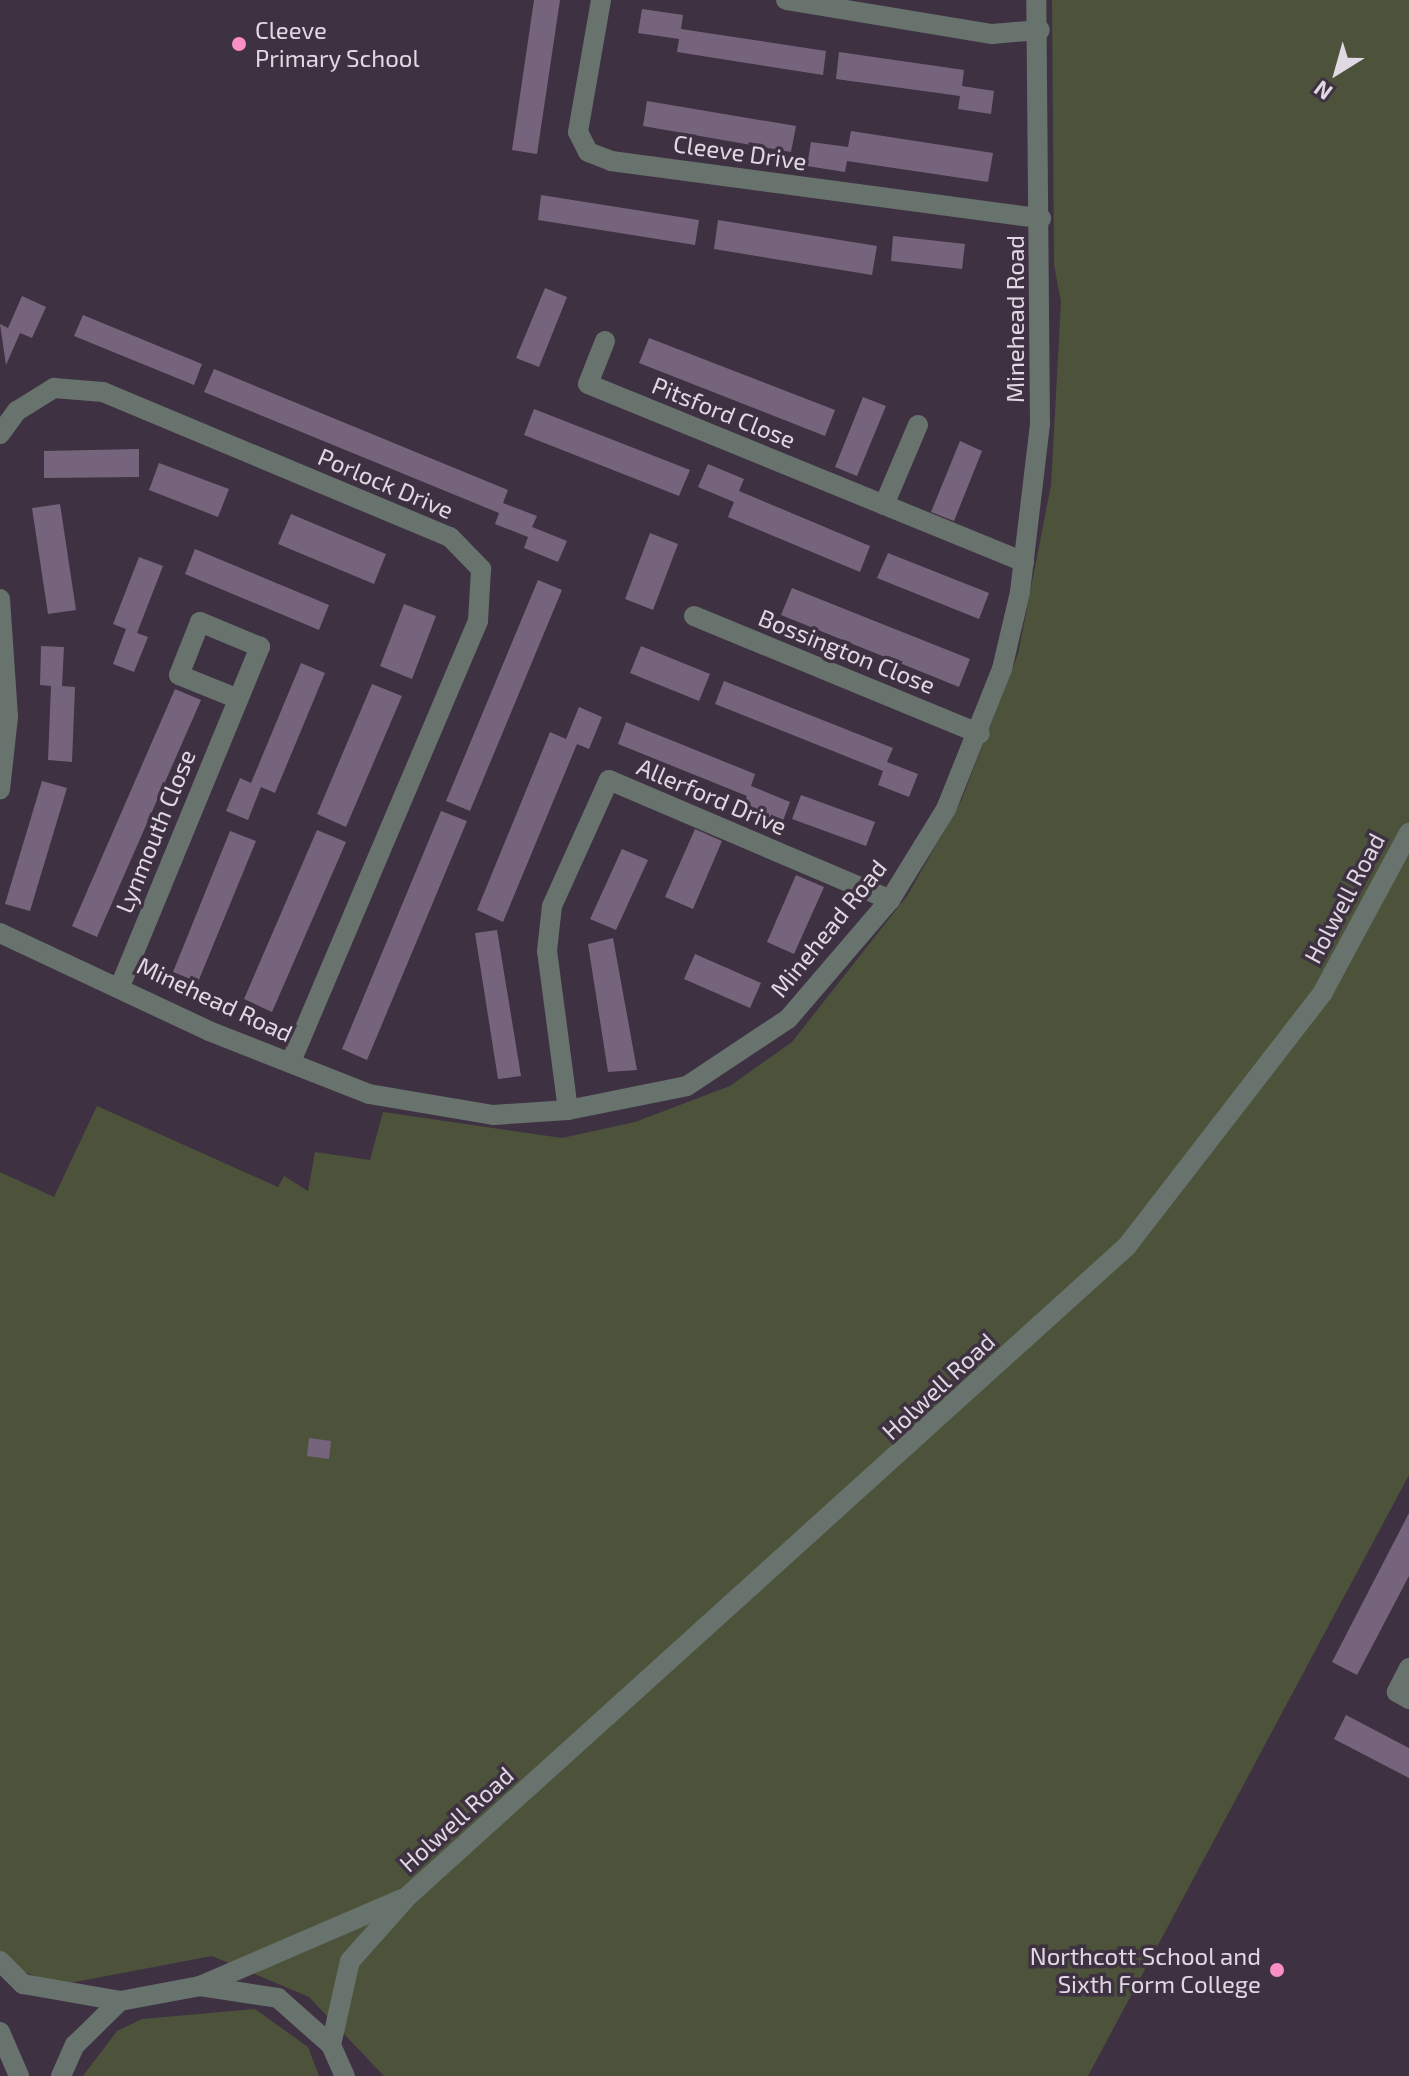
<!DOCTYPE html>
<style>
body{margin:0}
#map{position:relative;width:1409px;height:2076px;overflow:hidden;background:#3e3142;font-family:"Exo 2",sans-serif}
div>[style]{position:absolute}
.green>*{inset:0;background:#4c533a}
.building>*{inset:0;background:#76647c}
.minor>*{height:20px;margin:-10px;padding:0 10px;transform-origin:10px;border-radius:10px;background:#68736d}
.dots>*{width:22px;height:22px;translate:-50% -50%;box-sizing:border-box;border:4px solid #3e3142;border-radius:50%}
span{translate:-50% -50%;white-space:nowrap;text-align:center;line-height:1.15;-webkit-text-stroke:7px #3e3142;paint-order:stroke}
.poi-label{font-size:24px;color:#e0d8e2}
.left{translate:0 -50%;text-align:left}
.right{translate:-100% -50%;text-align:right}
.street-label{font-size:24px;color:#e0d8e2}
.north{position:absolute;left:1297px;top:32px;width:80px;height:80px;-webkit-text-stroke:6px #3e3142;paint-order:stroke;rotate:217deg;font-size:22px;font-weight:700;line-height:32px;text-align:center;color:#e0d8e2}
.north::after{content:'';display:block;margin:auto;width:28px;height:36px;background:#e0d8e2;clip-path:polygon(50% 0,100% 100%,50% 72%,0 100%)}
</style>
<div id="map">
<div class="green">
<i style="clip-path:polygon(1052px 0,1409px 0,1409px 1475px,1088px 2076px,384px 2076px,309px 1997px,212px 1956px,59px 1985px,16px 1969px,0 1952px,0 1172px,54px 1197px,97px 1106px,278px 1187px,284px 1176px,308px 1191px,315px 1152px,370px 1160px,383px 1112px,562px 1138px,635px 1122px,730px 1086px,792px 1042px,907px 896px,961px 801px,1018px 654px,1051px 485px,1061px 302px,1054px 265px)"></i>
<i style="clip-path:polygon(255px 2009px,308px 2047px,319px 2076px,83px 2076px,117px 2031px,142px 2019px)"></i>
</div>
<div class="building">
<i style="clip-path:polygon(534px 0,560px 0,537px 154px,512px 150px)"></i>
<i style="clip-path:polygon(642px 9px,683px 15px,681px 29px,826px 51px,823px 75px,677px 52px,679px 39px,638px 33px)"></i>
<i style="clip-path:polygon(839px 52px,964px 70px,962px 86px,994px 91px,991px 114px,958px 109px,960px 96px,836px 79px)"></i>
<i style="clip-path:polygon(647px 101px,796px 126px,791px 152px,643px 126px)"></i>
<i style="clip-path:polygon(851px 131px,993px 153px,988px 182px,847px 161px,845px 172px,807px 166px,811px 142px,848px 147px)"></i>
<i style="clip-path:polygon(541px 195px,699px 220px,695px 245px,538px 220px)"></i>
<i style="clip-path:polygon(718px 220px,877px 246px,872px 275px,714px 249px)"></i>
<i style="clip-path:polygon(893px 236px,965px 244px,962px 269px,891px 261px)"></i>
<i style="clip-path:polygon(545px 288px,567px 297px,539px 367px,516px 358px)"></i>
<i style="clip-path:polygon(22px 296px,46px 307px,32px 338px,20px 333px,6px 365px,0 324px,8px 328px)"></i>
<i style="clip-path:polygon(83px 315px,202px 364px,194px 385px,74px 336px)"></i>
<i style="clip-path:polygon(649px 338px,835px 410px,825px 436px,639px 363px)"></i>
<i style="clip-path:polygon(214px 369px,508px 490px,503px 503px,537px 516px,532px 527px,567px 541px,558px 562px,524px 548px,528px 537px,495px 524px,499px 513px,204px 392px)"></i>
<i style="clip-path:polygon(863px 397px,886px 406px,857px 476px,835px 467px)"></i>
<i style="clip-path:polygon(534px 409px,690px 470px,679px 496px,524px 435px)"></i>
<i style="clip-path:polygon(960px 441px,982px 451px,954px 521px,931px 512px)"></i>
<i style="clip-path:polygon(139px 449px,139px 477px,44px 478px,44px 451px)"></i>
<i style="clip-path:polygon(159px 463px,229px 489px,218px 517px,149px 490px)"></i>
<i style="clip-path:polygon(708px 464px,744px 479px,739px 491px,870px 546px,860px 572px,728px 517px,734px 502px,698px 487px)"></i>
<i style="clip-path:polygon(60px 504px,76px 610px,48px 614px,32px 508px)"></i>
<i style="clip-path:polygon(291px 514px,386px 554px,374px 584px,278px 544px)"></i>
<i style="clip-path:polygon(650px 533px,678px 544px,653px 610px,625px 599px)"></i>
<i style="clip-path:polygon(195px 549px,329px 605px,319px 630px,185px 574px)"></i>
<i style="clip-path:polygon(888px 553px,989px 593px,979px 619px,877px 578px)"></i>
<i style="clip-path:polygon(139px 557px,163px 566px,137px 633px,148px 637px,134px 672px,113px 664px,126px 629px,113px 624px)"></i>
<i style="clip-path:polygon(538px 580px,562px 590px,470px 811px,446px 801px)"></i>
<i style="clip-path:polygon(792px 588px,970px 659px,959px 687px,781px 615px)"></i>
<i style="clip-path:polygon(404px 604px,436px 616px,412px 679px,380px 666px)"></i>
<i style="clip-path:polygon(41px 646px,64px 647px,62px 686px,75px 687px,72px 762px,48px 760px,51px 686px,40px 685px)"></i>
<i style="clip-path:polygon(641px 646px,710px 674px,699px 701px,630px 673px)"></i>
<i style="clip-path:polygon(301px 663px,325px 673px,275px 793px,261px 787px,248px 820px,226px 811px,240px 778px,251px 783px)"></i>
<i style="clip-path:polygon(724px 681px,893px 748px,887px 762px,918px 774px,909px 797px,878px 785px,883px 771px,715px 704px)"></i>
<i style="clip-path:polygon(372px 684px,402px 696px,346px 827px,317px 814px)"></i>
<i style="clip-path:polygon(175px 689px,201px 700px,97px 937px,72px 926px)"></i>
<i style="clip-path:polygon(579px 707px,602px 717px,589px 749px,577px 744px,503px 922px,477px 910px,550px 732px,566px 739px)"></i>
<i style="clip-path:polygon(626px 722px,755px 774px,751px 786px,790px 802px,781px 826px,741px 810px,747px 796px,618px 744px)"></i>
<i style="clip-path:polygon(42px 781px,67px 788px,30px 911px,5px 904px)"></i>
<i style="clip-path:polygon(801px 795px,875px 822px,866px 846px,792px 819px)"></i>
<i style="clip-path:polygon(441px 811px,467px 821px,367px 1060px,342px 1049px)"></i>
<i style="clip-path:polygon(695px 829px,722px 841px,693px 909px,665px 897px)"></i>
<i style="clip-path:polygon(317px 830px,346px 842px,272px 1012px,244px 999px)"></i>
<i style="clip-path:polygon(230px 831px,256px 841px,198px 982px,173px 972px)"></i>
<i style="clip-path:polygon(622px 849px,648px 860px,616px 930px,590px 919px)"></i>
<i style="clip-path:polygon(796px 875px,824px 887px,794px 954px,767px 942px)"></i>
<i style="clip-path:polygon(497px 930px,521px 1076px,498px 1079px,475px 933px)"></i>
<i style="clip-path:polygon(613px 938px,637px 1070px,608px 1072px,588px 944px)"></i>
<i style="clip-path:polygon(695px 954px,761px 983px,750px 1008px,684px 979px)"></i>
<i style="clip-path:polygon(309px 1438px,331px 1441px,329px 1459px,307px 1456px)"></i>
<i style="clip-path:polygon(1409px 1513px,1409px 1576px,1357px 1675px,1332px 1662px)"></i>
<i style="clip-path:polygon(1346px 1715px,1409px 1748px,1409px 1778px,1334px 1739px)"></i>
</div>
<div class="minor">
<i style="left:601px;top:0;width:134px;rotate:99.9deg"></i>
<i style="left:578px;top:132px;width:22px;rotate:63deg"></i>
<i style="left:588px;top:152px;width:25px;rotate:21deg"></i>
<i style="left:611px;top:161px;width:434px;rotate:7.6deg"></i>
<i style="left:786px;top:0;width:209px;rotate:9.4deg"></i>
<i style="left:992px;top:34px;width:48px;rotate:-4.8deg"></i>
<i style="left:605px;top:341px;width:46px;rotate:111.6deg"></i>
<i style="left:588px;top:384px;width:471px;rotate:22.2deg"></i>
<i style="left:0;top:434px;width:29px;rotate:-54deg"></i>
<i style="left:17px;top:411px;width:44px;rotate:-31.9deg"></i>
<i style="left:54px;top:388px;width:49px;rotate:4.7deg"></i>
<i style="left:103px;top:392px;width:376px;rotate:22.7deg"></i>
<i style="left:450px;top:537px;width:45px;rotate:45.9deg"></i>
<i style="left:481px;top:569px;width:52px;rotate:93.3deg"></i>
<i style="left:478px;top:621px;width:480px;rotate:113deg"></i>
<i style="left:884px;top:505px;width:87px;rotate:-67deg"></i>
<i style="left:0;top:599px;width:118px;rotate:86.1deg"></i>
<i style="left:8px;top:717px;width:73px;rotate:96.3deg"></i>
<i style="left:694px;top:616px;width:309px;rotate:22.4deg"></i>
<i style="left:0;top:933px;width:231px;rotate:25.1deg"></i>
<i style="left:209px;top:1031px;width:172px;rotate:21.5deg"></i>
<i style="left:369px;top:1094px;width:126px;rotate:9.6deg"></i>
<i style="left:493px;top:1115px;width:75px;rotate:-3.8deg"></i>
<i style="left:568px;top:1110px;width:121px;rotate:-11.4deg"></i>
<i style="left:687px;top:1086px;width:121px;rotate:-33.6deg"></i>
<i style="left:788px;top:1019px;width:157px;rotate:-49.4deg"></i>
<i style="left:890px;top:900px;width:107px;rotate:-58.4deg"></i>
<i style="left:946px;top:809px;width:151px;rotate:-68.2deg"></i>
<i style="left:1002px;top:669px;width:79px;rotate:-76.8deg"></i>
<i style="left:1020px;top:592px;width:169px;rotate:-83.2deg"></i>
<i style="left:1040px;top:424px;width:424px;rotate:-90.5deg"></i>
<i style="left:121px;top:984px;width:365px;rotate:-67.6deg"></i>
<i style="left:260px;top:647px;width:65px;rotate:-157.4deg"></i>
<i style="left:200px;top:622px;width:57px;rotate:111.6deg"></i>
<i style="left:179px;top:675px;width:64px;rotate:22.1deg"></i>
<i style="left:568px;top:1110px;width:160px;rotate:-97.5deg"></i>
<i style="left:547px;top:951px;width:45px;rotate:-83.7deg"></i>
<i style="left:552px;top:906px;width:138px;rotate:-65.7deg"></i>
<i style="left:609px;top:780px;width:306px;rotate:23.1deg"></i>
<i style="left:1409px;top:1668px;width:27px;rotate:117deg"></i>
<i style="left:1397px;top:1692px;width:14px;rotate:30deg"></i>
<i style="left:0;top:1961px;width:33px;rotate:45deg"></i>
<i style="left:23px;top:1984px;width:98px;rotate:9.9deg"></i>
<i style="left:200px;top:1986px;width:220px;rotate:-23.3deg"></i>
<i style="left:0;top:2032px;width:48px;rotate:66.6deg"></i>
<i style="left:331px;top:2045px;width:86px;rotate:-77.3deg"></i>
<i style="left:350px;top:1961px;width:87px;rotate:-48.3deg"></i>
<i style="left:408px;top:1896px;width:969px;rotate:-42.11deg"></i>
<i style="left:1127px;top:1246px;width:321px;rotate:-52.3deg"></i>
<i style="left:1323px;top:992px;width:181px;rotate:-61.6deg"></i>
<i style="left:61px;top:2076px;width:34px;rotate:-66deg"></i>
<i style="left:75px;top:2045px;width:63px;rotate:-44.4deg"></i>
<i style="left:120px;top:2001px;width:81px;rotate:-10.6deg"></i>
<i style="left:200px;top:1986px;width:79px;rotate:8.7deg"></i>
<i style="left:278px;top:1998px;width:71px;rotate:41.6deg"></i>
<i style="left:331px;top:2045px;width:34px;rotate:66deg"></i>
</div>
<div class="dots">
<i style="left:239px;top:44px;background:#fa8fc6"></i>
<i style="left:1277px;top:1970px;background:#fa8fc6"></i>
</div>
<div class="poi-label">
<span class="left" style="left:255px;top:44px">Cleeve<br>Primary School</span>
<span class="right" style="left:1261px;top:1970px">Northcott School and<br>Sixth Form College</span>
</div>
<div class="street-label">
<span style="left:740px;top:152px;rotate:8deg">Cleeve Drive</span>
<span style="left:1015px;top:319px;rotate:-90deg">Minehead Road</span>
<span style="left:724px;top:412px;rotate:22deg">Pitsford Close</span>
<span style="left:386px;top:483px;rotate:23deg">Porlock Drive</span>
<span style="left:847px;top:651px;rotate:22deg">Bossington Close</span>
<span style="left:712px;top:796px;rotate:23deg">Allerford Drive</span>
<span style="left:155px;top:831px;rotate:-68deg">Lynmouth Close</span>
<span style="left:1344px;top:898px;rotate:-62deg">Holwell Road</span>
<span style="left:828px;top:928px;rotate:-51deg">Minehead Road</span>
<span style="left:215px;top:999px;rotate:25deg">Minehead Road</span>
<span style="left:938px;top:1386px;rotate:-43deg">Holwell Road</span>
<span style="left:456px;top:1819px;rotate:-42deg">Holwell Road</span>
</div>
<div class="north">N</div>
</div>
